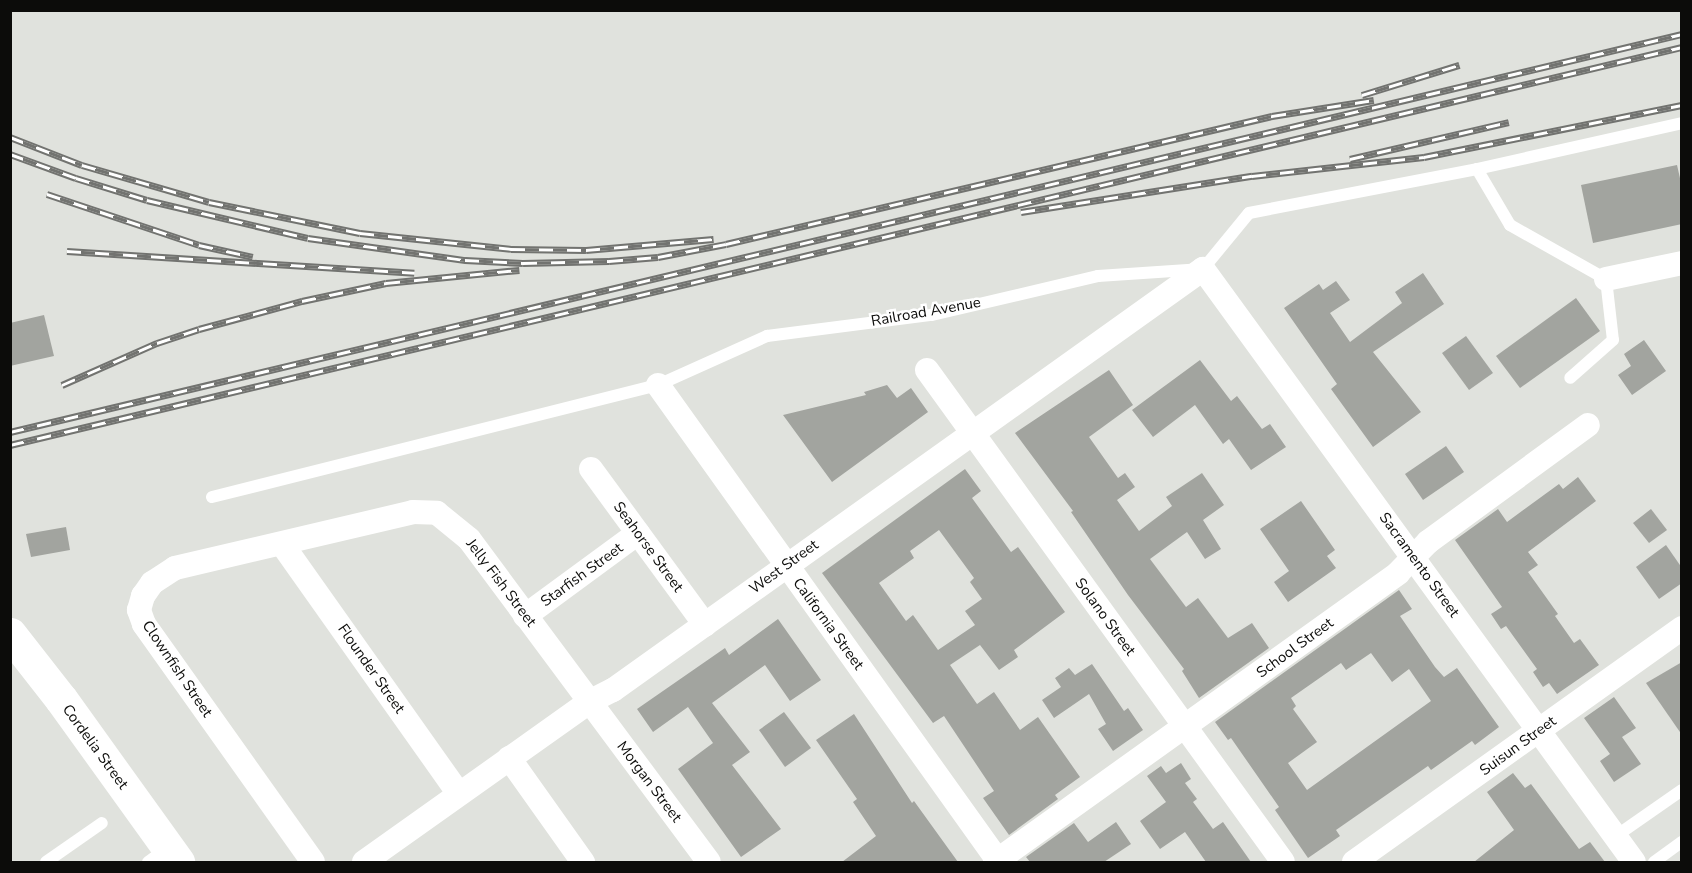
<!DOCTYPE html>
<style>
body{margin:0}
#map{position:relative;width:1692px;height:873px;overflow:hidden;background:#e0e2dd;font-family:"Nunito Sans",sans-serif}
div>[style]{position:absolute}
.building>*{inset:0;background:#a2a49f}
.service>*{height:12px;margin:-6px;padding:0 6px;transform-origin:6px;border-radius:6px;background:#fff}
.minor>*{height:24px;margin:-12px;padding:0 12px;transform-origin:12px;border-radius:12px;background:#fff}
.secondary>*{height:33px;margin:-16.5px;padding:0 16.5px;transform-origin:16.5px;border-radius:16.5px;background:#fff}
.rail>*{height:7px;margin-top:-3.5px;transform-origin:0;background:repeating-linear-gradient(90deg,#fff 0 14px,#727370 0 28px);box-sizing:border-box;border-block:2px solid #727370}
span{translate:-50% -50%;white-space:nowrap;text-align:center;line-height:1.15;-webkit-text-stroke:5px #fff;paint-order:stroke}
.street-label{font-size:15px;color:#0c0c0a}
.frame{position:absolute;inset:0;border:12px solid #0c0c0a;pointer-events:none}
</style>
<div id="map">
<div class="building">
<i style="clip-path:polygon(1677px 165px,1682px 187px,1682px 224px,1593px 243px,1581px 185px)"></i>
<i style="clip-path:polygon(1423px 273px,1444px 304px,1373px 352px,1421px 412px,1373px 447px,1331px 389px,1337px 384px,1284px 308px,1319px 284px,1323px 290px,1336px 281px,1350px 300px,1330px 313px,1350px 342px,1402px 303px,1395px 292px)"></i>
<i style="clip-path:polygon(1576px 298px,1600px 331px,1520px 388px,1496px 356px)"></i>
<i style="clip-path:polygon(44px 315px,54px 356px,10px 366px,10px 323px)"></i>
<i style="clip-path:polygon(1466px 336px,1493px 373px,1469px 390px,1442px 353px)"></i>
<i style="clip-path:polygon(1644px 340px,1666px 371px,1632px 395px,1618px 375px,1631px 366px,1624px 354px)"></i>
<i style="clip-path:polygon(1200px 360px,1231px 401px,1237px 396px,1262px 429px,1270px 424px,1286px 447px,1251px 470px,1229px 439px,1223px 444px,1195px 405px,1153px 437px,1132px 410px)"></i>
<i style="clip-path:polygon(1109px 370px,1133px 405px,1089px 437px,1118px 478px,1125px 473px,1135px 487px,1117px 500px,1139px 531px,1172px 506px,1166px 497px,1202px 473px,1224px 505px,1203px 520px,1221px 549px,1205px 559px,1187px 532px,1150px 559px,1186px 607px,1198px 598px,1228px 638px,1252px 623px,1269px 648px,1199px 698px,1182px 671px,1184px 669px,1128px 595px,1071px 512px,1073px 511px,1015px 433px)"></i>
<i style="clip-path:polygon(887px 385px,897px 398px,911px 388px,928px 412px,832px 482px,783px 415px,866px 395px,864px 392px)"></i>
<i style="clip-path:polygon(1446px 446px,1464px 472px,1423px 500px,1405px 474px)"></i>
<i style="clip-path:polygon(evenodd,965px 469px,981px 491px,972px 498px,1011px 552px,1018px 547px,1065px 612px,1014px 650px,1018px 657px,999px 670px,980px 645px,950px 665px,977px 704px,994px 692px,1020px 730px,1038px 717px,1080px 777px,1055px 795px,1058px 799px,1009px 835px,983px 798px,994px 791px,944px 716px,933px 723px,822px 573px,965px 469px,939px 530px,974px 578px,970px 582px,982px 599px,965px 611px,975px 625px,938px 650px,913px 615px,906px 621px,879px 583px,914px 558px,910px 551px,939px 530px)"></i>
<i style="clip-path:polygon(1578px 477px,1596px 501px,1528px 552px,1538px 565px,1528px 572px,1558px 614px,1555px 616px,1574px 643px,1580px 639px,1599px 665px,1557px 694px,1549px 683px,1543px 687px,1533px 672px,1537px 669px,1506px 626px,1501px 629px,1491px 614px,1502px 607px,1455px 540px,1498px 509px,1507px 522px,1559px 484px,1563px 489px)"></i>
<i style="clip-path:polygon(1301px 501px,1335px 550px,1327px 556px,1336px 568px,1288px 602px,1274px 582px,1289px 571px,1260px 529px)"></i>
<i style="clip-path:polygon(1651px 509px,1667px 530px,1649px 543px,1633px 523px)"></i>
<i style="clip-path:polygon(66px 527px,70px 550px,31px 557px,26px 534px)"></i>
<i style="clip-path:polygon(1666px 545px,1682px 568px,1682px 583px,1659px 599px,1636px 567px)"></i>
<i style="clip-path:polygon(evenodd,1399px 590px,1412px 609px,1400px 616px,1435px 667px,1444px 677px,1457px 668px,1499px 727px,1475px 745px,1472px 741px,1431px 770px,1428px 766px,1336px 830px,1340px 836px,1308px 858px,1275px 810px,1279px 807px,1231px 738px,1228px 740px,1215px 722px,1399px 590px,1371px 653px,1392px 682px,1409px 669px,1431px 701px,1307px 790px,1288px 763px,1317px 742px,1293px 709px,1296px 706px,1291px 698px,1341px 663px,1346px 670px,1371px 653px)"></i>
<i style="clip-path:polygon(778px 619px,821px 680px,790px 701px,765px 665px,712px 703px,750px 752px,732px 765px,781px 829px,741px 857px,678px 769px,713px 743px,688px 707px,653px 732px,637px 709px,725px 648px,729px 655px)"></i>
<i style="clip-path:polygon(1682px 662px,1682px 735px,1646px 683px)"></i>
<i style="clip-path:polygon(1092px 664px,1124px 711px,1128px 708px,1143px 730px,1113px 751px,1098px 729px,1106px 724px,1089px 694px,1054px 718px,1042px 700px,1061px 687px,1055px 678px,1069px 668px,1075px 675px)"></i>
<i style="clip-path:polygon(1614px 697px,1636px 728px,1622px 737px,1641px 764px,1614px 782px,1600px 761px,1610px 754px,1584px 718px)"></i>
<i style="clip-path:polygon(784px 712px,811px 748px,785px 767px,759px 730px)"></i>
<i style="clip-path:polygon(854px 714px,912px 803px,914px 801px,958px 862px,842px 862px,876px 836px,853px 802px,857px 799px,816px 740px)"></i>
<i style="clip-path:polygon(1181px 763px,1191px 779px,1185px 783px,1197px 799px,1193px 802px,1213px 829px,1223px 822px,1251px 862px,1206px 862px,1185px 832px,1160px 849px,1140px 821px,1166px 802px,1147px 776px,1161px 766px,1166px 773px)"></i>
<i style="clip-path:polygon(1513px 773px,1525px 788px,1531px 784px,1579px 849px,1590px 842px,1605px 862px,1474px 862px,1514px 830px,1487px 792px)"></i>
<i style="clip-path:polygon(1116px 822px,1131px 844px,1104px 862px,1030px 862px,1026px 857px,1074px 823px,1088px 842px)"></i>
</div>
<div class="service">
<i style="left:1477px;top:169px;width:210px;rotate:-12.6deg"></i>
<i style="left:212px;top:497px;width:460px;rotate:-14.1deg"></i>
<i style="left:658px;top:385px;width:120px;rotate:-24.2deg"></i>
<i style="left:767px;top:336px;width:166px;rotate:-7.3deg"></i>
<i style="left:932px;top:315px;width:171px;rotate:-13.2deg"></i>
<i style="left:1098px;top:276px;width:105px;rotate:-3.8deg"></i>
<i style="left:1203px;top:269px;width:72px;rotate:-50.6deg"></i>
<i style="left:1249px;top:213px;width:232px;rotate:-10.9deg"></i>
<i style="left:1477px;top:169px;width:65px;rotate:59.5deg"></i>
<i style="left:1510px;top:225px;width:110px;rotate:29.4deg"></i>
<i style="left:1606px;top:279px;width:61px;rotate:83.5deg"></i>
<i style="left:1613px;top:340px;width:57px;rotate:138.5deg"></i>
<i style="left:1616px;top:836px;width:80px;rotate:-34.9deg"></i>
<i style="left:46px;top:862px;width:68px;rotate:-34.9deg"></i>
<i style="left:148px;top:862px;width:22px;rotate:-36deg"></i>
<i style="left:1654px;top:862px;width:34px;rotate:-36deg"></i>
</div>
<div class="minor">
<i style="left:1606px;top:279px;width:78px;rotate:-11.9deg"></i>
<i style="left:927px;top:370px;width:607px;rotate:54.11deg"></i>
<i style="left:658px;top:385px;width:586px;rotate:54.44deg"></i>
<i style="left:591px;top:469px;width:193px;rotate:53.8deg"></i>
<i style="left:282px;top:544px;width:306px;rotate:54.7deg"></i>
<i style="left:525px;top:616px;width:140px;rotate:-36.3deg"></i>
<i style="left:509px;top:758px;width:128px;rotate:54.6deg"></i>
<i style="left:313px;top:862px;width:292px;rotate:-125.4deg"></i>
<i style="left:144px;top:624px;width:15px;rotate:-110deg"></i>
<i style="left:139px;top:610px;width:15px;rotate:-74deg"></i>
<i style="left:143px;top:596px;width:16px;rotate:-55deg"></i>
<i style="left:152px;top:583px;width:27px;rotate:-33deg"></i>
<i style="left:175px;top:568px;width:244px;rotate:-13.2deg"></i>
<i style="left:413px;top:512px;width:24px;rotate:2deg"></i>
<i style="left:437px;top:513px;width:41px;rotate:39.1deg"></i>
<i style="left:469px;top:539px;width:402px;rotate:53.4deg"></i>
<i style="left:364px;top:862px;width:276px;rotate:-35.4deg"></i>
<i style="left:589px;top:702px;width:27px;rotate:-27deg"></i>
<i style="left:613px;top:690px;width:725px;rotate:-35.51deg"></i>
<i style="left:1203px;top:269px;width:733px;rotate:53.99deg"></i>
<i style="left:995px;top:862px;width:496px;rotate:-35.6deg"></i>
<i style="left:1398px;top:573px;width:43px;rotate:-45.9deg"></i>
<i style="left:1428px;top:542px;width:198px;rotate:-36.2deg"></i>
<i style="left:1354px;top:862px;width:403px;rotate:-35.5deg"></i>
</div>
<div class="secondary">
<i style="left:10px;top:634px;width:83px;rotate:51.9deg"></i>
<i style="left:61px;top:699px;width:201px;rotate:54.3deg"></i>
</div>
<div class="rail">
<i style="left:1362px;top:95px;width:102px;rotate:-17.2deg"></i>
<i style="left:10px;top:137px;width:77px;rotate:21.3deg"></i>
<i style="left:82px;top:165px;width:132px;rotate:16.2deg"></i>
<i style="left:209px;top:202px;width:154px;rotate:11.6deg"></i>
<i style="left:360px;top:233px;width:152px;rotate:6deg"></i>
<i style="left:511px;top:249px;width:75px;rotate:0.8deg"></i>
<i style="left:586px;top:250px;width:128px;rotate:-4.9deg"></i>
<i style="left:10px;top:154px;width:70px;rotate:20deg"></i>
<i style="left:76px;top:178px;width:74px;rotate:17.2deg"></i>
<i style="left:147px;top:200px;width:165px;rotate:13.3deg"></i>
<i style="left:308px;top:238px;width:159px;rotate:8deg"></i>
<i style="left:465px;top:260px;width:58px;rotate:3deg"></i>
<i style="left:523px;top:263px;width:86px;rotate:-1.3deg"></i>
<i style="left:609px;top:261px;width:49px;rotate:-4.7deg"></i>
<i style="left:658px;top:257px;width:69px;rotate:-10.8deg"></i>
<i style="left:726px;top:244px;width:561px;rotate:-13.19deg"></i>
<i style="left:1272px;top:116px;width:103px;rotate:-8.9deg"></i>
<i style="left:1350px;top:159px;width:163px;rotate:-13.1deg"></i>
<i style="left:47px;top:194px;width:160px;rotate:18.5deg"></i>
<i style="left:199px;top:245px;width:55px;rotate:12.5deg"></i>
<i style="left:1021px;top:212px;width:234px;rotate:-8.9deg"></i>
<i style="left:1252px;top:176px;width:173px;rotate:-6.3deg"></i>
<i style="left:1424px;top:157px;width:263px;rotate:-11.4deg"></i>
<i style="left:67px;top:251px;width:348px;rotate:3.6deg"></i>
<i style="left:62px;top:385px;width:104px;rotate:-23.9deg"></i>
<i style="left:157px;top:343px;width:44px;rotate:-18.4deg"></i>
<i style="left:199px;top:329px;width:107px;rotate:-15.2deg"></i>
<i style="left:302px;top:301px;width:86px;rotate:-12.1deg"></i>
<i style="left:386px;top:283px;width:134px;rotate:-5.6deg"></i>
<i style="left:10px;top:432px;width:1719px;rotate:-13.39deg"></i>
<i style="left:10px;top:445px;width:1719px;rotate:-13.39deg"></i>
</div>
<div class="street-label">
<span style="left:926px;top:312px;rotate:-10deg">Railroad Avenue</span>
<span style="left:648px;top:547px;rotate:54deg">Seahorse Street</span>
<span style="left:1419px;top:565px;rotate:54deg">Sacramento Street</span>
<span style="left:784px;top:567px;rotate:-36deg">West Street</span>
<span style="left:582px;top:575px;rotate:-36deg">Starfish Street</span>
<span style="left:501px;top:583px;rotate:53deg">Jelly Fish Street</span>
<span style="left:1105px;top:617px;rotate:54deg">Solano Street</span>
<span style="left:828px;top:624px;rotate:54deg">California Street</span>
<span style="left:1295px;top:648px;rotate:-36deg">School Street</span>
<span style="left:177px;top:669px;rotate:56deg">Clownfish Street</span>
<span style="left:371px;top:669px;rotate:55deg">Flounder Street</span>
<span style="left:1518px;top:746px;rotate:-36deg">Suisun Street</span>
<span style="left:95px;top:747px;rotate:54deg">Cordelia Street</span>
<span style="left:649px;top:782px;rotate:53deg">Morgan Street</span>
</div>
<div class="frame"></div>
</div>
